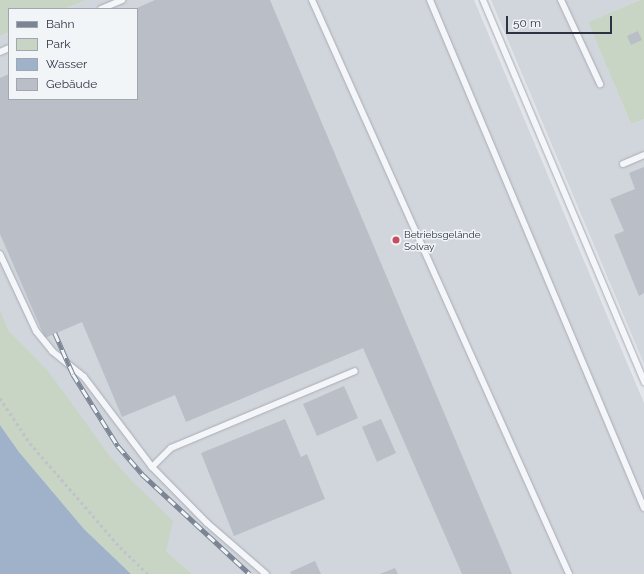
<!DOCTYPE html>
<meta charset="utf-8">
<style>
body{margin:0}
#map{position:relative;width:644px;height:574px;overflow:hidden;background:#e3e6ea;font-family:Raleway,sans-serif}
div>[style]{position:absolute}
.built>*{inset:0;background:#d1d5dc}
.green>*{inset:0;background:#c8d4c4}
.water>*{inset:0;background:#9fb2c9}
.building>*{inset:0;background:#babfc7}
.path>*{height:2.5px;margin-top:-1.25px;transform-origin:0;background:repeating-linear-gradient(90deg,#c0c3c9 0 3px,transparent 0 6px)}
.roads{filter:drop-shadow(0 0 1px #a8adb4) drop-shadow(0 0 1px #a8adb4)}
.service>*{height:6px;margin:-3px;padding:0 3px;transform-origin:3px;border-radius:3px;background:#f5f6f9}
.rail>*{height:4.5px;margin-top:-2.25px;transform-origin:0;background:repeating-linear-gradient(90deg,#f2f5f8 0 9px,#7c8594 0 18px);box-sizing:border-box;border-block:1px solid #7c8594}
.dots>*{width:11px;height:11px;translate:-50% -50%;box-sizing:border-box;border:2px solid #f2f5f8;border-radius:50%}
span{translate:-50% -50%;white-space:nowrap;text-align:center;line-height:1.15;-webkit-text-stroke:3px #f2f5f8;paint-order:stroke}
.poi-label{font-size:10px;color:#2b3342}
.left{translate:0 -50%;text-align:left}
.legend{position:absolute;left:8px;top:8px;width:130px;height:92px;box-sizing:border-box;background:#f2f5f8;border:1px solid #a2a7af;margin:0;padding:5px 7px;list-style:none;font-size:12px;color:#2b3342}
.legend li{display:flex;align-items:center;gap:8px;height:20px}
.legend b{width:20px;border:1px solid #a2a7af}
.scale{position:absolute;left:506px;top:16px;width:106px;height:18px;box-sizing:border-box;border:2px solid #2b3342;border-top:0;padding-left:5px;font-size:12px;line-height:14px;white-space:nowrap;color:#2b3342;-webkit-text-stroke:3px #f2f5f8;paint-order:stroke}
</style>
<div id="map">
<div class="built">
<i style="clip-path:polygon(86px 0,474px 0,644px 403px,644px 574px,192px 574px,166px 551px,131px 480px,107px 452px,48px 372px,9px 331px,0 310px,0 36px,9px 32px,9px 99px,137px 99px,137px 9px,64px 9px)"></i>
<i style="clip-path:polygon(491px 0,640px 0,588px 22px,631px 124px,644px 119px,644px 364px)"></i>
</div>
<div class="green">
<i style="clip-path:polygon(0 0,86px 0,64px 9px,9px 9px,9px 32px,0 36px)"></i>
<i style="clip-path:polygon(640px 0,644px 0,644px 119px,631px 124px,588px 22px)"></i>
<i style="clip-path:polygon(0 310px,9px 331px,48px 371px,107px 452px,131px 480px,173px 521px,166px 551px,192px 574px,131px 574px,84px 529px,19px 452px,0 425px)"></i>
</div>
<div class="water">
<i style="clip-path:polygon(0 425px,19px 452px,84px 529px,131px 574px,0 574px)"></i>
</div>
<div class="building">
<i style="clip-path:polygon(155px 0,270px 0,512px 574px,462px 574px,363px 348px,186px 422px,175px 395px,122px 417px,82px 322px,45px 338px,0 234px,0 78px,9px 74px,9px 99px,137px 99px,137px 8px)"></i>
<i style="clip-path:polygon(638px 31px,642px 40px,631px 45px,627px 36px)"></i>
<i style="clip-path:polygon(644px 167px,644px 293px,639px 296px,614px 235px,624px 231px,610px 199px,635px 189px,629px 173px)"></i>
<i style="clip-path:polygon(344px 386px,358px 418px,317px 436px,303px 404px)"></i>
<i style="clip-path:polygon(285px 419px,301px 457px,307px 454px,325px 499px,234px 536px,201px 453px)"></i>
<i style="clip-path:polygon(381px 419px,396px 453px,377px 462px,362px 427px)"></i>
<i style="clip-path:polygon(315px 561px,321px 574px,291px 574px,290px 572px)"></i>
<i style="clip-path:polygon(395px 568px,398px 574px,380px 574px)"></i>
</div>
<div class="path">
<i style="left:0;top:398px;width:54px;rotate:56.3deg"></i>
<i style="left:30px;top:443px;width:138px;rotate:49.1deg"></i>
<i style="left:120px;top:547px;width:39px;rotate:44deg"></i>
</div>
<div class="roads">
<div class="service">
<i style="left:312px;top:0;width:629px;rotate:65.88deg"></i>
<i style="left:430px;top:0;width:551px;rotate:67.16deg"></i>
<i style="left:483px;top:0;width:415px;rotate:67.1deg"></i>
<i style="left:561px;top:0;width:93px;rotate:65.1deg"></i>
<i style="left:101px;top:9px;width:23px;rotate:-23deg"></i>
<i style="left:0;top:52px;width:10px;rotate:-24deg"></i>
<i style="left:623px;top:164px;width:23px;rotate:-23deg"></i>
<i style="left:0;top:254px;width:85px;rotate:64.9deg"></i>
<i style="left:36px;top:331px;width:26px;rotate:51deg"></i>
<i style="left:52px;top:351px;width:41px;rotate:39.1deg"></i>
<i style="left:84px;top:377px;width:113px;rotate:52.9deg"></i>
<i style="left:152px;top:467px;width:78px;rotate:45.5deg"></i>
<i style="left:207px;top:523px;width:78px;rotate:40.8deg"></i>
<i style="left:152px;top:467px;width:27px;rotate:-45deg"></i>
<i style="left:171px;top:448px;width:199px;rotate:-22.7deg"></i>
</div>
</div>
<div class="rail">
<i style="left:55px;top:333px;width:45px;rotate:66.3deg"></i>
<i style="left:73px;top:374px;width:85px;rotate:58deg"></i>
<i style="left:118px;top:446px;width:37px;rotate:49deg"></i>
<i style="left:142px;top:474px;width:147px;rotate:42.8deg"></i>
</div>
<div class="dots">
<i style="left:396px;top:240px;background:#cb4c5c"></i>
</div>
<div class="poi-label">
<span class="left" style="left:404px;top:240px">Betriebsgelände<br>Solvay</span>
</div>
<ul class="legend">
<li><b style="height:5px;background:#7c8594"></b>Bahn</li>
<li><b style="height:11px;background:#c8d4c4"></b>Park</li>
<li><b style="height:11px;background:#9fb2c9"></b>Wasser</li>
<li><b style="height:11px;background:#babfc7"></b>Gebäude</li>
</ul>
<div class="scale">50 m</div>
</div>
